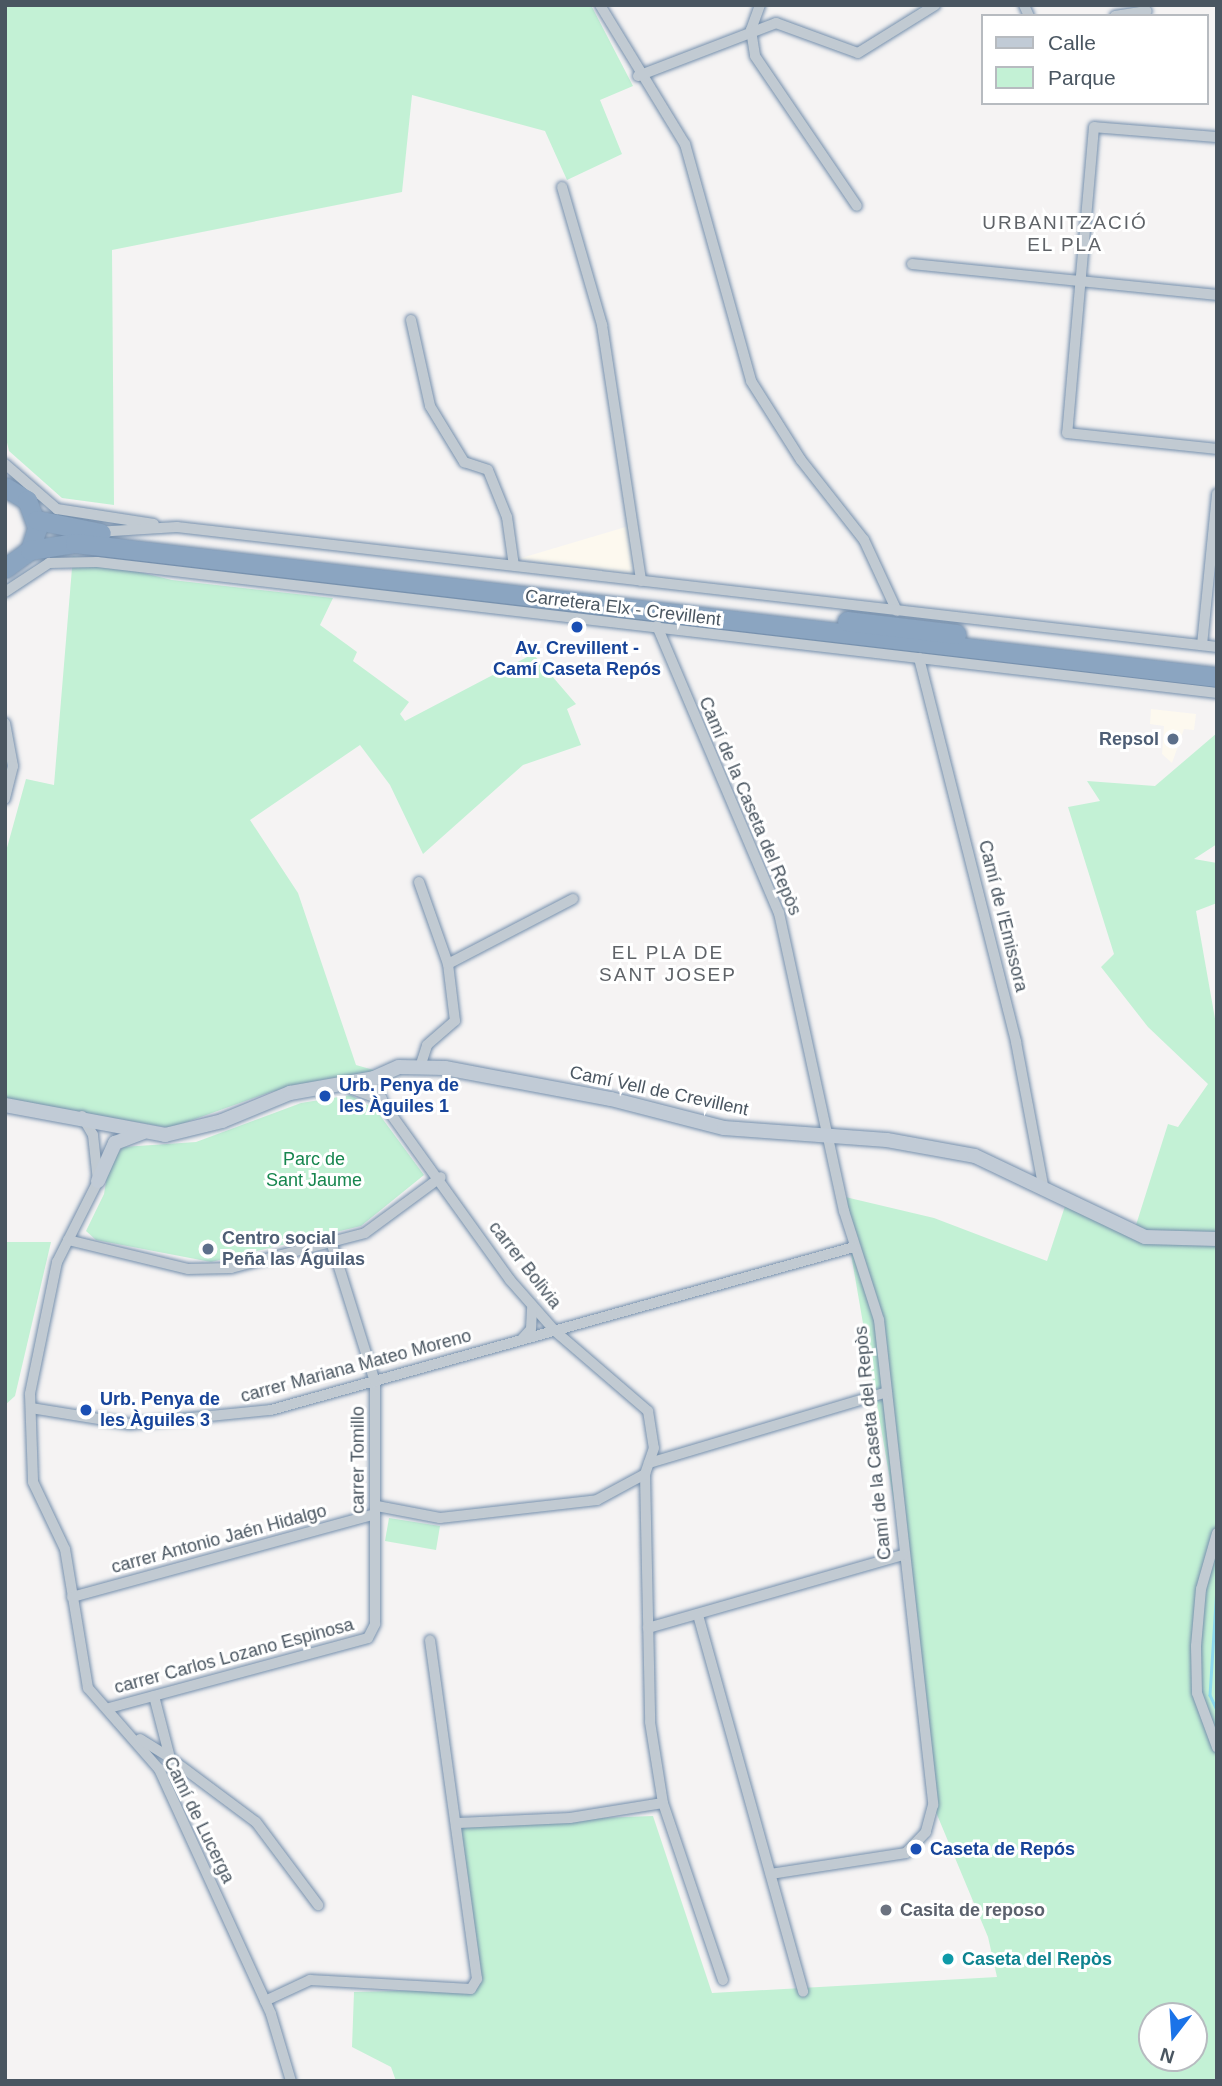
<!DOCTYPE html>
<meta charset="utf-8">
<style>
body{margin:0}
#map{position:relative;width:1222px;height:2086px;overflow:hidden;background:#f5f3f3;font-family:Helvetica,sans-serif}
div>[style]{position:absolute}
.commercial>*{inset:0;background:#fdf9ef}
.green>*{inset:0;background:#c3f1d5}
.stream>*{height:2.5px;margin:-1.25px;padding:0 1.25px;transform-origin:1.25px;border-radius:1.25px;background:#90daee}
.roads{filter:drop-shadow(0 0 2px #7690ad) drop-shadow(0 0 2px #7690ad)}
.street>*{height:10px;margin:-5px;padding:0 5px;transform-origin:5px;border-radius:5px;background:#c1cad2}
.secondary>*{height:14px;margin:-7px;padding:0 7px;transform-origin:7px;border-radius:7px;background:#c1cbd6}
.highway>*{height:19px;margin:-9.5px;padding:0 9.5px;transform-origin:9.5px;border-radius:9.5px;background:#8ba5c1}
.dots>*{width:19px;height:19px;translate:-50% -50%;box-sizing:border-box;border:4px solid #fff;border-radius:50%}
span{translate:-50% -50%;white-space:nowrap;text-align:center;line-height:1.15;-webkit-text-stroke:6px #fff;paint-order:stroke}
.street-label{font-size:18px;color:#4a5661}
.transit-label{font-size:18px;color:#164399;font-weight:700}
.left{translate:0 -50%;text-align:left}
.service-label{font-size:18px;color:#4e5e75;font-weight:700}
.right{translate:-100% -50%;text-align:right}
.park-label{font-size:18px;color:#17864f}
.worship-label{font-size:18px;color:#5b616d;font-weight:700}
.culture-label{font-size:18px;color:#0d838f;font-weight:700}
.neighbourhood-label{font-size:19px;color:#5f6368;letter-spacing:2px}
.frame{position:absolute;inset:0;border:7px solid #4a5661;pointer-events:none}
.legend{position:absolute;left:981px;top:14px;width:228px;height:91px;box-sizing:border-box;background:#fff;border:2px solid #b7bbc0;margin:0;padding:9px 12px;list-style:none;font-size:21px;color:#4a5661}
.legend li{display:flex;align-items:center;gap:14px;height:35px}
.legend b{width:35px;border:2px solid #b7bbc0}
.north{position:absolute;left:1138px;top:2002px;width:70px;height:70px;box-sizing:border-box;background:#fff;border:2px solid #b7bbc0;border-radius:50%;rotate:197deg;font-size:19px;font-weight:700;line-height:28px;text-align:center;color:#4a5661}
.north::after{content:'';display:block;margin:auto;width:24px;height:32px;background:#1a73e8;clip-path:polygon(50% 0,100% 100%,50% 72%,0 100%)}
</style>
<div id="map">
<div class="commercial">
<i style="clip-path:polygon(629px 526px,633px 574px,518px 559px)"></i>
<i style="clip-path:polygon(1151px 709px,1196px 714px,1194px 730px,1184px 729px,1172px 763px,1162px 754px,1164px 726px,1150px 724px)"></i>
</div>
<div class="green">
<i style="clip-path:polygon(5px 5px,591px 5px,633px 86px,600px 100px,622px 154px,567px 180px,545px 131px,412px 95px,402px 192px,112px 250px,114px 505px,62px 498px,9px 451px,5px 434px)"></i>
<i style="clip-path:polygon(73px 556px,172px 580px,333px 598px,320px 625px,357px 652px,353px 661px,409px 702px,400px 714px,405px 721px,533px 654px,576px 704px,567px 709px,581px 745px,523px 765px,423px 854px,390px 785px,360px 745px,250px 820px,298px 893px,356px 1065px,377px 1071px,271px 1092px,170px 1128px,5px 1099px,5px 855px,26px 779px,54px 785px)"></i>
<i style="clip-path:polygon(evenodd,1217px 733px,1217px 844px,1194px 859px,1217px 863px,1217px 903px,1196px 911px,1217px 1030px,1217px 2081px,396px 2081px,391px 2067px,352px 2047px,354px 1992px,471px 1989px,477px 1979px,458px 1823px,653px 1816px,712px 1993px,997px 1977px,988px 1937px,933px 1805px,903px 1555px,841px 1196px,934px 1218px,1047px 1261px,1069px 1194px,1136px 1225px,1168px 1124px,1178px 1127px,1208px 1084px,1148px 1027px,1101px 967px,1114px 954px,1068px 807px,1100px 801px,1087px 781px,1155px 786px,1217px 733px,1152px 2016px,1194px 2016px,1194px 2058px,1152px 2058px,1152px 2016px)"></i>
<i style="clip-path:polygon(351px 1095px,376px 1110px,424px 1175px,361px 1226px,211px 1262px,96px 1240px,86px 1231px,104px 1194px,109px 1164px,123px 1147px,196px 1142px,301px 1103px)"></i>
<i style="clip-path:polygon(5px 1242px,51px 1242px,15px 1396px,5px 1405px)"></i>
<i style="clip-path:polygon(389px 1518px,440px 1526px,436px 1550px,385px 1541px)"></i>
</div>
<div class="stream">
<i style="left:1217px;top:1587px;width:108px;rotate:93.7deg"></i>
<i style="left:1210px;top:1695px;width:17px;rotate:65deg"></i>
</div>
<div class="roads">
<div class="street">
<i style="left:600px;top:5px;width:163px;rotate:58.6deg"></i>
<i style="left:685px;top:144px;width:246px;rotate:74.4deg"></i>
<i style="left:751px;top:381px;width:93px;rotate:57.7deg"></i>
<i style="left:801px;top:460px;width:102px;rotate:51.8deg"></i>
<i style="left:864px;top:540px;width:78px;rotate:65.1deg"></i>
<i style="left:760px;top:5px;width:27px;rotate:110deg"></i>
<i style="left:751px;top:30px;width:26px;rotate:81deg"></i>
<i style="left:755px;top:56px;width:181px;rotate:55.8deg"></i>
<i style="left:1024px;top:5px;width:12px;rotate:66deg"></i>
<i style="left:1115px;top:16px;width:32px;rotate:-9deg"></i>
<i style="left:638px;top:76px;width:148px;rotate:-21deg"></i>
<i style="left:776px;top:23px;width:87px;rotate:20.1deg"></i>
<i style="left:858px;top:53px;width:91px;rotate:-31.9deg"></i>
<i style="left:1217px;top:137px;width:123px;rotate:-175.4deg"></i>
<i style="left:1094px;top:127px;width:307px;rotate:95deg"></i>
<i style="left:1067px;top:433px;width:151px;rotate:6.1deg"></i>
<i style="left:562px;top:187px;width:144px;rotate:73.8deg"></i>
<i style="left:602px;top:325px;width:259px;rotate:81.3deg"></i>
<i style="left:912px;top:264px;width:307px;rotate:5.8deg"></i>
<i style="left:411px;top:320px;width:88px;rotate:77.5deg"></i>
<i style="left:430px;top:406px;width:66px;rotate:58.7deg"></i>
<i style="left:464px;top:462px;width:25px;rotate:18deg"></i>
<i style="left:488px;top:470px;width:51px;rotate:68deg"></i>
<i style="left:507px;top:517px;width:49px;rotate:81.9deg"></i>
<i style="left:5px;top:464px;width:69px;rotate:40.9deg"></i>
<i style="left:57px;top:509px;width:98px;rotate:8.8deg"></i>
<i style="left:96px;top:532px;width:81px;rotate:-3.5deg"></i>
<i style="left:177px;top:527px;width:1047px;rotate:6.58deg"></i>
<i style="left:5px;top:592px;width:53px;rotate:-33.4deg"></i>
<i style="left:49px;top:563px;width:48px;rotate:-1.2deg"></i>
<i style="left:97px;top:562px;width:1128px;rotate:6.67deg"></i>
<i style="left:657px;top:626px;width:312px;rotate:67deg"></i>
<i style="left:779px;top:913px;width:305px;rotate:77.7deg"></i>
<i style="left:844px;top:1211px;width:114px;rotate:72.2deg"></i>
<i style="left:879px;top:1320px;width:488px;rotate:83.6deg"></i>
<i style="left:933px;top:1805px;width:28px;rotate:105deg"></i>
<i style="left:926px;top:1832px;width:29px;rotate:134deg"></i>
<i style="left:906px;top:1853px;width:137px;rotate:171.2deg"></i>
<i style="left:1202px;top:645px;width:152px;rotate:-84.3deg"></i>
<i style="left:919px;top:658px;width:396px;rotate:75.8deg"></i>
<i style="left:1016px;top:1042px;width:146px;rotate:79.3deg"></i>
<i style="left:5px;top:723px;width:44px;rotate:79.5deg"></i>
<i style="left:13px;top:766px;width:34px;rotate:104deg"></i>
<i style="left:419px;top:882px;width:87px;rotate:70.5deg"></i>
<i style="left:420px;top:1067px;width:23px;rotate:-72deg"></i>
<i style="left:427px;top:1045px;width:37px;rotate:-41deg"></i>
<i style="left:455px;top:1021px;width:57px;rotate:-97deg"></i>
<i style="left:448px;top:964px;width:141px;rotate:-27.5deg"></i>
<i style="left:344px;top:1086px;width:38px;rotate:20deg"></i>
<i style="left:380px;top:1099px;width:223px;rotate:54.3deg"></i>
<i style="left:510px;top:1280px;width:68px;rotate:48.6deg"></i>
<i style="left:555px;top:1331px;width:123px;rotate:40.7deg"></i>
<i style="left:648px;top:1411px;width:37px;rotate:81deg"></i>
<i style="left:654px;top:1448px;width:28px;rotate:109deg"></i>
<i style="left:645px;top:1474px;width:248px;rotate:88.8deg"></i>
<i style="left:650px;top:1722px;width:82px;rotate:80.9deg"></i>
<i style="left:663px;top:1803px;width:187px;rotate:71.3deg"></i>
<i style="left:82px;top:1116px;width:22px;rotate:60deg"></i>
<i style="left:93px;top:1135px;width:46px;rotate:83.8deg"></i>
<i style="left:98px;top:1181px;width:91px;rotate:116.8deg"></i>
<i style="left:57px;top:1262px;width:135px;rotate:101.6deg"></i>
<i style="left:30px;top:1394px;width:88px;rotate:88deg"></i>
<i style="left:33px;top:1482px;width:74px;rotate:64.5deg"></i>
<i style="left:65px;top:1549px;width:141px;rotate:80.6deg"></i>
<i style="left:88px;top:1688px;width:108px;rotate:48.8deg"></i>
<i style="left:159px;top:1769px;width:269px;rotate:65.4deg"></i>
<i style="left:271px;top:2014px;width:70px;rotate:73.4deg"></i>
<i style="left:68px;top:1240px;width:123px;rotate:13.6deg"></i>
<i style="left:188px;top:1269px;width:43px;rotate:-1.3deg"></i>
<i style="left:231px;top:1268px;width:138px;rotate:-14.6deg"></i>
<i style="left:365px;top:1233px;width:94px;rotate:-36.4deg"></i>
<i style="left:522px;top:1339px;width:13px;rotate:-48deg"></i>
<i style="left:531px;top:1329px;width:22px;rotate:-87deg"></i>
<i style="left:31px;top:1408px;width:100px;rotate:9.2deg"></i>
<i style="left:130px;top:1424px;width:142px;rotate:-5.7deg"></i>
<i style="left:271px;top:1410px;width:605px;rotate:-15.62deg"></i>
<i style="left:649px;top:1463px;width:248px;rotate:-16.6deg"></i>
<i style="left:377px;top:1506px;width:64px;rotate:10.8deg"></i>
<i style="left:440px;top:1518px;width:158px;rotate:-6.5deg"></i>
<i style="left:597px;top:1500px;width:55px;rotate:-28.4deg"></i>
<i style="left:1217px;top:1533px;width:58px;rotate:105.9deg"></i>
<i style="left:1201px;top:1589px;width:57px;rotate:95deg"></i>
<i style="left:1196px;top:1646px;width:47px;rotate:88.8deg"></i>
<i style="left:1197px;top:1693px;width:58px;rotate:69.7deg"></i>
<i style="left:72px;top:1597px;width:314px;rotate:-15.3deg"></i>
<i style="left:698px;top:1615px;width:391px;rotate:74.4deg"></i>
<i style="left:648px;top:1628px;width:265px;rotate:-16deg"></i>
<i style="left:154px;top:1696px;width:64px;rotate:75.5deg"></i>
<i style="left:170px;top:1758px;width:107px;rotate:36.7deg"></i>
<i style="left:256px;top:1822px;width:104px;rotate:53.2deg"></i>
<i style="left:109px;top:1708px;width:268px;rotate:-15.1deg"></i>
<i style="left:368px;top:1638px;width:16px;rotate:-63deg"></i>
<i style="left:375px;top:1624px;width:242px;rotate:-90deg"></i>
<i style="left:375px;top:1382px;width:144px;rotate:-107.4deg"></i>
<i style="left:140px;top:1739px;width:36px;rotate:32deg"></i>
<i style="left:458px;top:1823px;width:112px;rotate:-2.6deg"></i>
<i style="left:570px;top:1818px;width:94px;rotate:-9.2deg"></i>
<i style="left:265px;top:2001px;width:50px;rotate:-25deg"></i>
<i style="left:310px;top:1980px;width:161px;rotate:3.2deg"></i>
<i style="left:471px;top:1989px;width:12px;rotate:-59deg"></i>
<i style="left:477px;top:1979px;width:342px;rotate:-97.9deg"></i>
</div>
<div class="secondary">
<i style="left:366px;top:1080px;width:24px;rotate:54deg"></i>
<i style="left:5px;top:1105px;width:163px;rotate:10.6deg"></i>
<i style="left:165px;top:1135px;width:59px;rotate:-13.8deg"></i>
<i style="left:222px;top:1121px;width:74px;rotate:-22.4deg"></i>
<i style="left:290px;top:1093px;width:85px;rotate:-10.1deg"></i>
<i style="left:374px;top:1078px;width:27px;rotate:-24deg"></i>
<i style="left:399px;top:1067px;width:46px;rotate:1.2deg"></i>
<i style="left:445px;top:1068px;width:169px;rotate:10.6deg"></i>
<i style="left:611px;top:1099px;width:117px;rotate:14.4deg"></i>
<i style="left:724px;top:1128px;width:163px;rotate:4.2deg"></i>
<i style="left:887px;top:1140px;width:89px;rotate:10.3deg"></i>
<i style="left:975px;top:1156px;width:188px;rotate:25.5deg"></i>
<i style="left:1145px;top:1237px;width:72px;rotate:1.6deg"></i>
<i style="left:98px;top:1181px;width:42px;rotate:-65.9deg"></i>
<i style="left:115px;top:1143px;width:30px;rotate:-21deg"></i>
</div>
<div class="highway">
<i style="left:5px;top:487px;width:26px;rotate:31deg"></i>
<i style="left:27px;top:500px;width:30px;rotate:70deg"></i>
<i style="left:37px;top:528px;width:23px;rotate:108deg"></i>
<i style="left:30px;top:550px;width:31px;rotate:144deg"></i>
<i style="left:37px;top:520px;width:65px;rotate:11.5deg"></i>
<i style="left:30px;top:550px;width:46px;rotate:-8.8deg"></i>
<i style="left:75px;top:543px;width:1150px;rotate:6.69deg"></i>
<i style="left:847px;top:621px;width:110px;rotate:6.8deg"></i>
</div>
</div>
<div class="dots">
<i style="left:577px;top:627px;background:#1a4fb4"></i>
<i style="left:1173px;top:739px;background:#5c6f8a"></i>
<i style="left:325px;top:1096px;background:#1a4fb4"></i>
<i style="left:208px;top:1249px;background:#5c6f8a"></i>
<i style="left:86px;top:1410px;background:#1a4fb4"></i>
<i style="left:916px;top:1849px;background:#1a4fb4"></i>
<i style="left:886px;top:1910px;background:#6b7280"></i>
<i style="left:948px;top:1959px;background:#0f9aa8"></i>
</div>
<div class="street-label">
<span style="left:623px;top:608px;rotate:7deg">Carretera Elx - Crevillent</span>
<span style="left:750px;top:806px;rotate:67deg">Camí de la Caseta del Repòs</span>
<span style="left:1003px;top:916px;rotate:76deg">Camí de l'Emissora</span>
<span style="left:659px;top:1091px;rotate:12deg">Camí Vell de Crevillent</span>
<span style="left:525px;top:1265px;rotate:52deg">carrer Bolivia</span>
<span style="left:356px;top:1366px;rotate:-15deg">carrer Mariana Mateo Moreno</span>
<span style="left:873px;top:1443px;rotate:-96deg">Camí de la Caseta del Repòs</span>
<span style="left:358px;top:1460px;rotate:-90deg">carrer Tomillo</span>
<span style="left:219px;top:1539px;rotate:-15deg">carrer Antonio Jaén Hidalgo</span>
<span style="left:234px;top:1656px;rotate:-15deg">carrer Carlos Lozano Espinosa</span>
<span style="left:199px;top:1820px;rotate:64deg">Camí de Lucerga</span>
</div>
<div class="transit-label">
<span style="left:577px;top:659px">Av. Crevillent -<br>Camí Caseta Repós</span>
<span class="left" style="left:339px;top:1096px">Urb. Penya de<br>les Àguiles 1</span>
<span class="left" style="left:100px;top:1410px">Urb. Penya de<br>les Àguiles 3</span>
<span class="left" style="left:930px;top:1849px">Caseta de Repós</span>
</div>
<div class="service-label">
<span class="right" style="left:1159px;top:739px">Repsol</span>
<span class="left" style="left:222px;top:1249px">Centro social<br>Peña las Águilas</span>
</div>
<div class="park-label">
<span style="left:314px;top:1170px">Parc de<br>Sant Jaume</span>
</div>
<div class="worship-label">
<span class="left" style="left:900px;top:1910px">Casita de reposo</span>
</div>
<div class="culture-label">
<span class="left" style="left:962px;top:1959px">Caseta del Repòs</span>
</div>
<div class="neighbourhood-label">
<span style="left:1065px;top:234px">URBANITZACIÓ<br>EL PLA</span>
<span style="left:668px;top:964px">EL PLA DE<br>SANT JOSEP</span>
</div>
<div class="frame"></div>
<ul class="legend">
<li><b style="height:9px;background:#c1cbd6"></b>Calle</li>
<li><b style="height:19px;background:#c3f1d5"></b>Parque</li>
</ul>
<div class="north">N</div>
</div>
